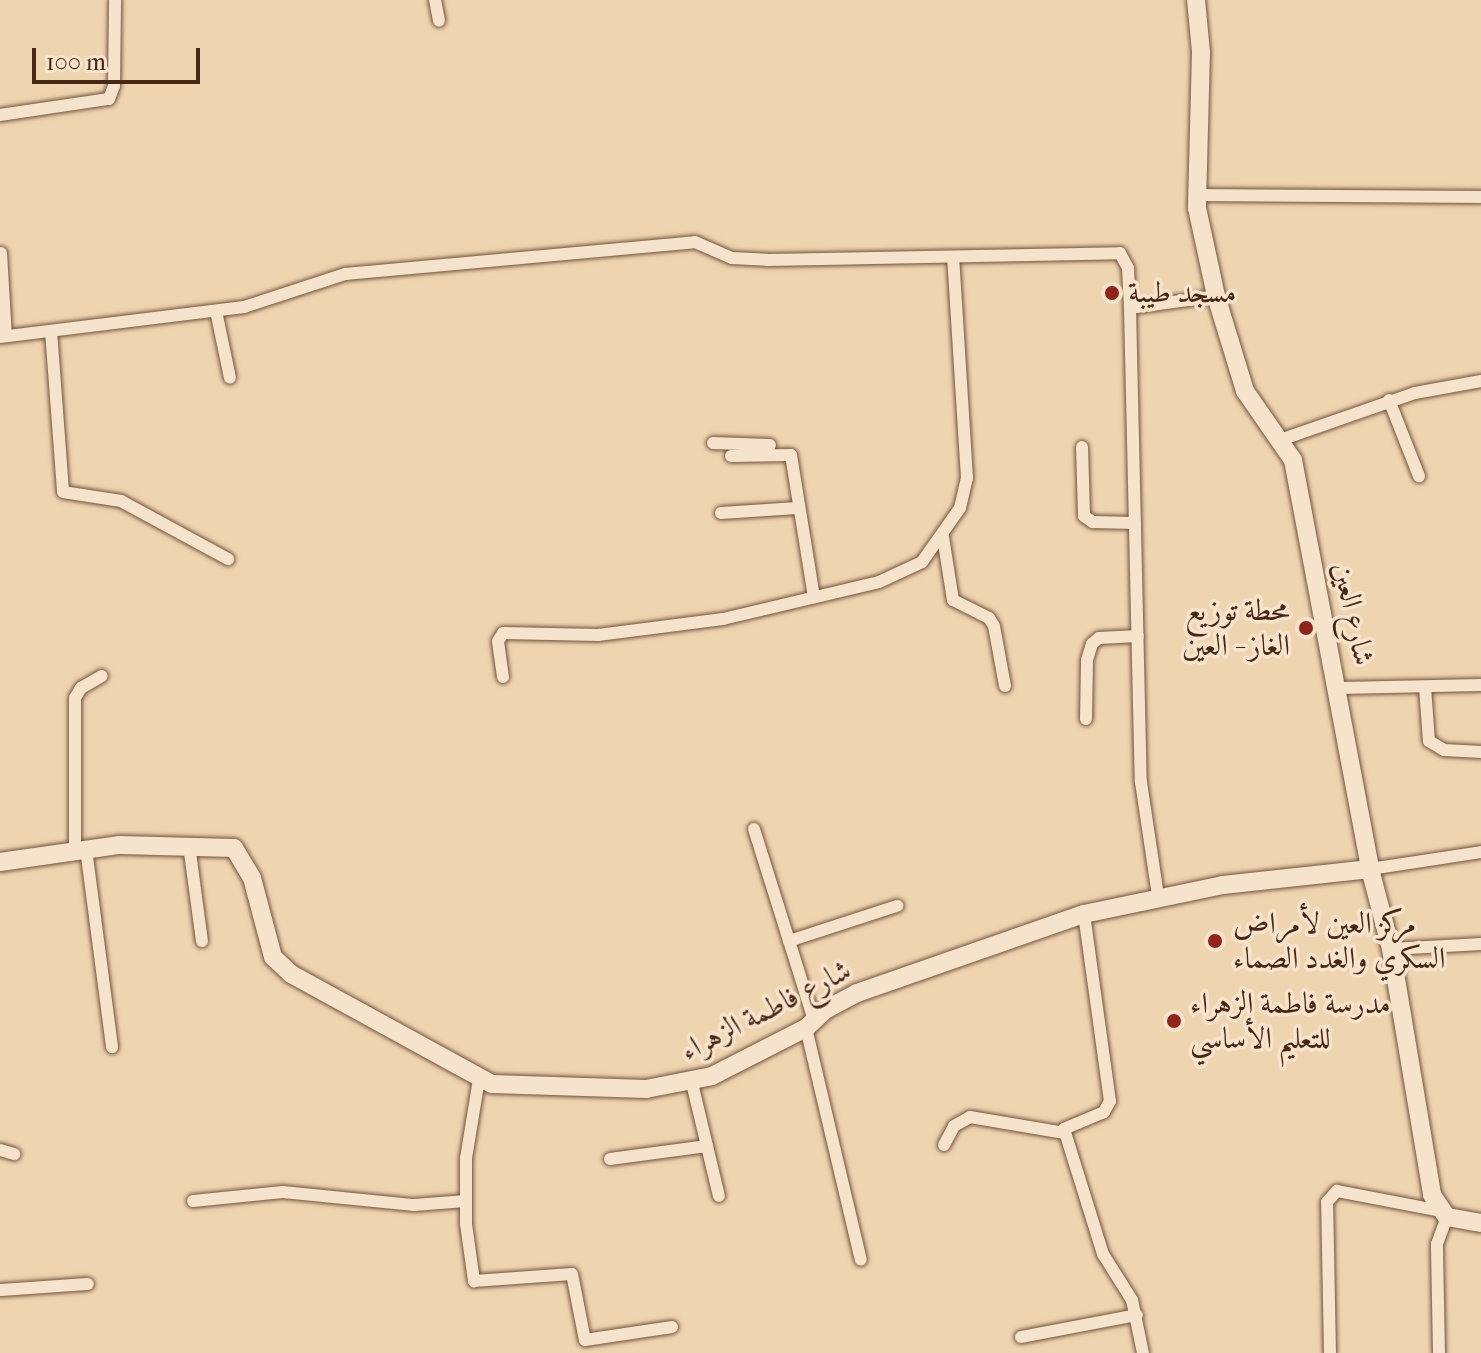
<!DOCTYPE html>
<meta charset="utf-8">
<style>
body{margin:0}
#map{position:relative;width:1481px;height:1353px;overflow:hidden;background:#efd4b0;font-family:"IM FELL French Canon",Amiri,serif}
div>[style]{position:absolute}
.roads{filter:drop-shadow(0 0 2px #72523c) drop-shadow(0 0 2px #72523c)}
.street>*{height:12px;margin:-6px;padding:0 6px;transform-origin:6px;border-radius:6px;background:#f5e3cc}
.secondary>*{height:18px;margin:-9px;padding:0 9px;transform-origin:9px;border-radius:9px;background:#f5e3cc}
.dots>*{width:22px;height:22px;translate:-50% -50%;box-sizing:border-box;border:4px solid #f5e3cc;border-radius:50%}
span{translate:-50% -50%;white-space:nowrap;text-align:center;line-height:1.15;-webkit-text-stroke:7px #f5e3cc;paint-order:stroke}
.poi-label{font-size:30px;color:#482615}
.left{translate:0 -50%;text-align:left}
.right{translate:-100% -50%;text-align:right}
.street-label{font-size:30px;color:#482615}
.scale{position:absolute;left:32px;top:48px;width:168px;height:36px;box-sizing:border-box;border:4px solid #482615;border-top:0;padding-left:10px;font-size:24px;line-height:28px;white-space:nowrap;color:#482615;-webkit-text-stroke:6px #f5e3cc;paint-order:stroke}
</style>
<div id="map">
<div class="roads">
<div class="street">
<i style="left:435px;top:0;width:21px;rotate:79deg"></i>
<i style="left:0;top:115px;width:110px;rotate:-8.4deg"></i>
<i style="left:109px;top:99px;width:14px;rotate:-69deg"></i>
<i style="left:114px;top:86px;width:86px;rotate:-89.3deg"></i>
<i style="left:1196px;top:195px;width:285px;rotate:0.4deg"></i>
<i style="left:1px;top:253px;width:83px;rotate:86.6deg"></i>
<i style="left:1130px;top:308px;width:87px;rotate:-7.9deg"></i>
<i style="left:216px;top:311px;width:68px;rotate:78.2deg"></i>
<i style="left:51px;top:331px;width:161px;rotate:85.7deg"></i>
<i style="left:63px;top:492px;width:59px;rotate:8.8deg"></i>
<i style="left:121px;top:501px;width:122px;rotate:28.5deg"></i>
<i style="left:0;top:337px;width:246px;rotate:-7deg"></i>
<i style="left:244px;top:307px;width:106px;rotate:-18.1deg"></i>
<i style="left:345px;top:274px;width:351px;rotate:-5.2deg"></i>
<i style="left:695px;top:242px;width:40px;rotate:23.4deg"></i>
<i style="left:732px;top:258px;width:35px;rotate:3deg"></i>
<i style="left:767px;top:260px;width:353px;rotate:-1.1deg"></i>
<i style="left:1120px;top:253px;width:17px;rotate:62deg"></i>
<i style="left:1128px;top:268px;width:40px;rotate:87.1deg"></i>
<i style="left:1130px;top:308px;width:474px;rotate:88.7deg"></i>
<i style="left:1141px;top:782px;width:115px;rotate:81.5deg"></i>
<i style="left:1389px;top:400px;width:82px;rotate:68.5deg"></i>
<i style="left:1283px;top:439px;width:140px;rotate:-19.2deg"></i>
<i style="left:1415px;top:393px;width:67px;rotate:-10.3deg"></i>
<i style="left:713px;top:443px;width:57px;rotate:2deg"></i>
<i style="left:1082px;top:447px;width:69px;rotate:88.3deg"></i>
<i style="left:1084px;top:516px;width:11px;rotate:34deg"></i>
<i style="left:1093px;top:522px;width:42px;rotate:1.4deg"></i>
<i style="left:731px;top:456px;width:60px;rotate:-1deg"></i>
<i style="left:791px;top:455px;width:144px;rotate:80.8deg"></i>
<i style="left:721px;top:513px;width:76px;rotate:-3.8deg"></i>
<i style="left:943px;top:537px;width:64px;rotate:81deg"></i>
<i style="left:953px;top:600px;width:40px;rotate:26.6deg"></i>
<i style="left:989px;top:618px;width:9px;rotate:58deg"></i>
<i style="left:994px;top:626px;width:61px;rotate:79.6deg"></i>
<i style="left:503px;top:677px;width:36px;rotate:-98deg"></i>
<i style="left:498px;top:641px;width:9px;rotate:-58deg"></i>
<i style="left:503px;top:633px;width:95px;rotate:1.2deg"></i>
<i style="left:598px;top:635px;width:126px;rotate:-7.3deg"></i>
<i style="left:723px;top:619px;width:160px;rotate:-13.3deg"></i>
<i style="left:879px;top:582px;width:47px;rotate:-24.9deg"></i>
<i style="left:922px;top:562px;width:66px;rotate:-54.9deg"></i>
<i style="left:960px;top:508px;width:31px;rotate:-77deg"></i>
<i style="left:967px;top:478px;width:220px;rotate:-93.6deg"></i>
<i style="left:1425px;top:687px;width:54px;rotate:85.8deg"></i>
<i style="left:1429px;top:741px;width:17px;rotate:31deg"></i>
<i style="left:1444px;top:750px;width:37px;rotate:3deg"></i>
<i style="left:1340px;top:688px;width:141px;rotate:-1.2deg"></i>
<i style="left:1086px;top:719px;width:59px;rotate:-89deg"></i>
<i style="left:1087px;top:660px;width:17px;rotate:-73deg"></i>
<i style="left:1092px;top:644px;width:9px;rotate:-41deg"></i>
<i style="left:1099px;top:638px;width:39px;rotate:-3deg"></i>
<i style="left:754px;top:829px;width:200px;rotate:72.6deg"></i>
<i style="left:189px;top:845px;width:97px;rotate:82.3deg"></i>
<i style="left:75px;top:849px;width:151px;rotate:-90deg"></i>
<i style="left:75px;top:698px;width:12px;rotate:-59deg"></i>
<i style="left:81px;top:688px;width:24px;rotate:-30deg"></i>
<i style="left:86px;top:849px;width:200px;rotate:82.5deg"></i>
<i style="left:1370px;top:869px;width:112px;rotate:-8.7deg"></i>
<i style="left:1084px;top:914px;width:189px;rotate:82.1deg"></i>
<i style="left:1110px;top:1101px;width:13px;rotate:119deg"></i>
<i style="left:1104px;top:1112px;width:43px;rotate:157deg"></i>
<i style="left:1064px;top:1129px;width:131px;rotate:72.7deg"></i>
<i style="left:1103px;top:1254px;width:54px;rotate:57.8deg"></i>
<i style="left:1132px;top:1300px;width:54px;rotate:78.3deg"></i>
<i style="left:789px;top:941px;width:114px;rotate:-18deg"></i>
<i style="left:1391px;top:949px;width:90px;rotate:-3.2deg"></i>
<i style="left:806px;top:1028px;width:238px;rotate:76.7deg"></i>
<i style="left:479px;top:1079px;width:80px;rotate:99.3deg"></i>
<i style="left:466px;top:1158px;width:66px;rotate:90deg"></i>
<i style="left:466px;top:1224px;width:58px;rotate:82deg"></i>
<i style="left:474px;top:1281px;width:98px;rotate:-4.1deg"></i>
<i style="left:572px;top:1274px;width:67px;rotate:78.9deg"></i>
<i style="left:585px;top:1340px;width:88px;rotate:-8.5deg"></i>
<i style="left:692px;top:1083px;width:116px;rotate:76.6deg"></i>
<i style="left:944px;top:1145px;width:21px;rotate:-62deg"></i>
<i style="left:954px;top:1126px;width:18px;rotate:-29deg"></i>
<i style="left:970px;top:1117px;width:96px;rotate:9.6deg"></i>
<i style="left:0;top:1150px;width:15px;rotate:16deg"></i>
<i style="left:610px;top:1159px;width:98px;rotate:-7.6deg"></i>
<i style="left:193px;top:1201px;width:90px;rotate:-5.7deg"></i>
<i style="left:283px;top:1192px;width:132px;rotate:5.7deg"></i>
<i style="left:414px;top:1205px;width:52px;rotate:-4.4deg"></i>
<i style="left:0;top:1290px;width:88px;rotate:-3.9deg"></i>
<i style="left:1021px;top:1337px;width:118px;rotate:-10.7deg"></i>
<i style="left:1330px;top:1353px;width:151px;rotate:-91.1deg"></i>
<i style="left:1327px;top:1202px;width:15px;rotate:-48deg"></i>
<i style="left:1337px;top:1191px;width:106px;rotate:10.9deg"></i>
<i style="left:1439px;top:1353px;width:109px;rotate:-91.1deg"></i>
<i style="left:1437px;top:1244px;width:29px;rotate:-70deg"></i>
</div>
<div class="secondary">
<i style="left:1196px;top:0;width:52px;rotate:84.5deg"></i>
<i style="left:1201px;top:52px;width:156px;rotate:91.5deg"></i>
<i style="left:1197px;top:208px;width:90px;rotate:77.8deg"></i>
<i style="left:1216px;top:296px;width:99px;rotate:73deg"></i>
<i style="left:1245px;top:391px;width:84px;rotate:55.2deg"></i>
<i style="left:1293px;top:460px;width:416px;rotate:79.3deg"></i>
<i style="left:1370px;top:869px;width:83px;rotate:75.3deg"></i>
<i style="left:1391px;top:949px;width:249px;rotate:80.5deg"></i>
<i style="left:1432px;top:1195px;width:27px;rotate:56deg"></i>
<i style="left:1447px;top:1217px;width:35px;rotate:10deg"></i>
<i style="left:0;top:862px;width:121px;rotate:-8.1deg"></i>
<i style="left:120px;top:845px;width:114px;rotate:1.5deg"></i>
<i style="left:234px;top:848px;width:35px;rotate:59deg"></i>
<i style="left:252px;top:878px;width:82px;rotate:75.1deg"></i>
<i style="left:273px;top:957px;width:25px;rotate:43deg"></i>
<i style="left:291px;top:974px;width:229px;rotate:28.7deg"></i>
<i style="left:492px;top:1084px;width:154px;rotate:1.9deg"></i>
<i style="left:646px;top:1089px;width:67px;rotate:-11.1deg"></i>
<i style="left:712px;top:1076px;width:106px;rotate:-27.1deg"></i>
<i style="left:806px;top:1028px;width:26px;rotate:-43deg"></i>
<i style="left:825px;top:1010px;width:36px;rotate:-28deg"></i>
<i style="left:857px;top:993px;width:240px;rotate:-19.2deg"></i>
<i style="left:1084px;top:914px;width:142px;rotate:-11.8deg"></i>
<i style="left:1223px;top:885px;width:148px;rotate:-6.2deg"></i>
</div>
</div>
<div class="dots">
<i style="left:1112px;top:293px;background:#8f2418"></i>
<i style="left:1306px;top:628px;background:#8f2418"></i>
<i style="left:1215px;top:941px;background:#8f2418"></i>
<i style="left:1174px;top:1021px;background:#8f2418"></i>
</div>
<div class="poi-label">
<span class="left" style="left:1128px;top:293px">مسجد طيبة</span>
<span class="right" style="left:1290px;top:628px">محطة توزيع<br>الغاز - العين</span>
<span class="left" style="left:1233px;top:941px">مركز العين لأمراض<br>السكري والغدد الصماء</span>
<span class="left" style="left:1190px;top:1021px">مدرسة فاطمة الزهراء<br>للتعليم الأساسي</span>
</div>
<div class="street-label">
<span style="left:1353px;top:614px;rotate:78deg">شارع العين</span>
<span style="left:766px;top:1011px;rotate:-27deg">شارع فاطمة الزهراء</span>
</div>
<div class="scale">100 m</div>
</div>
